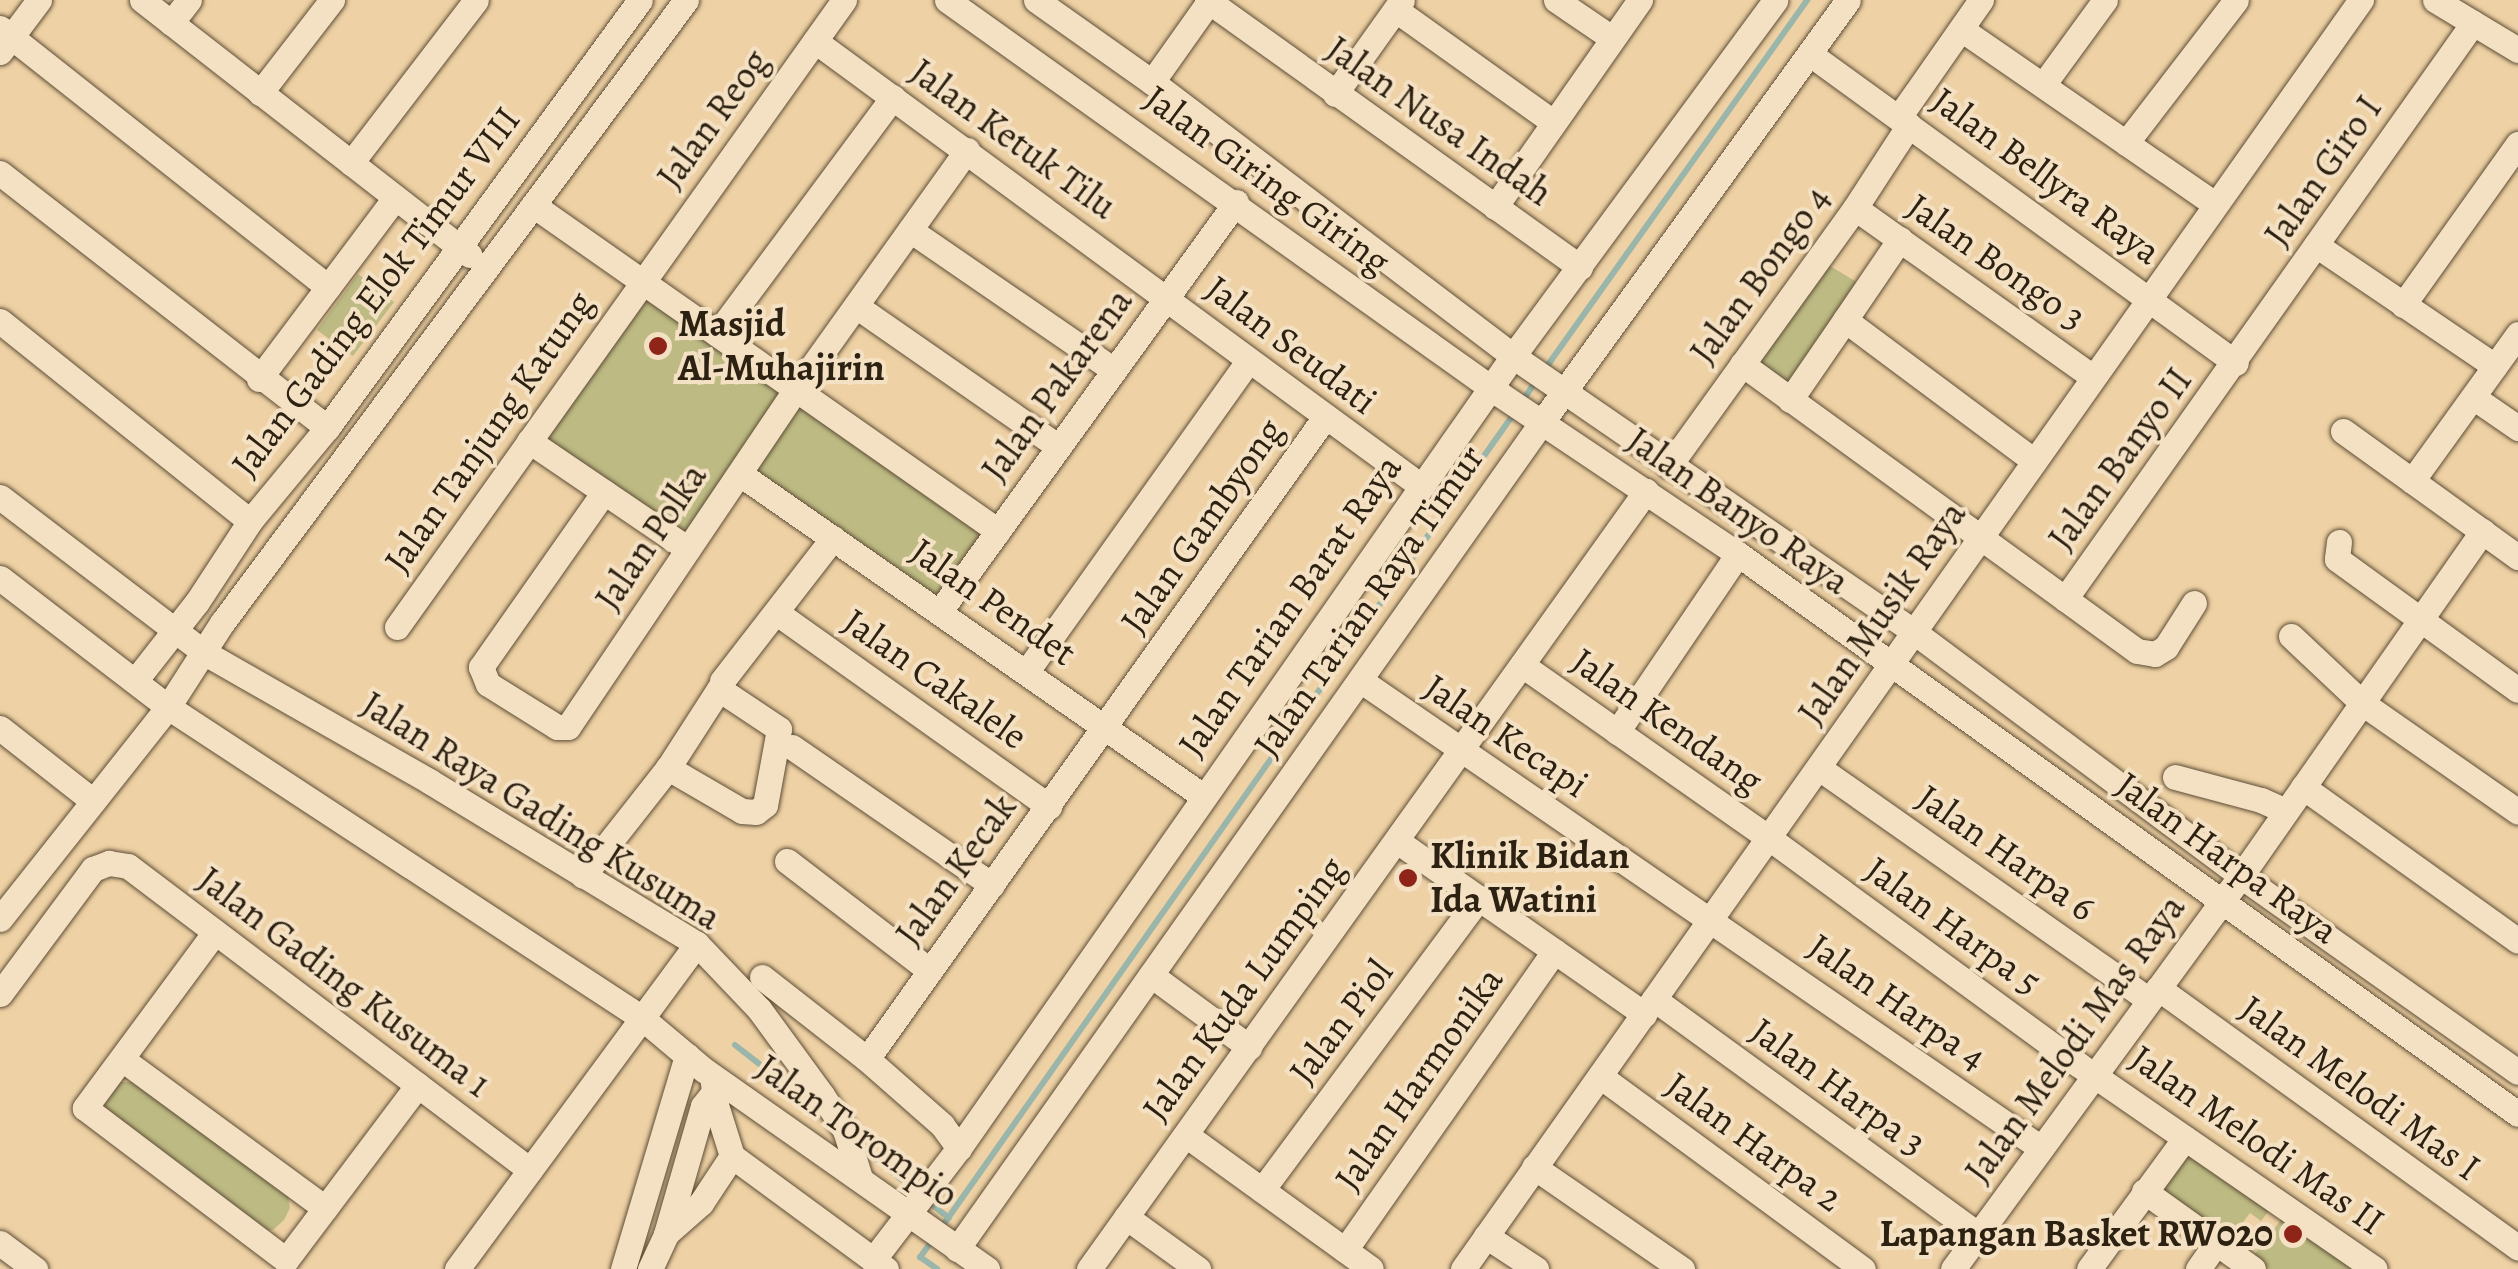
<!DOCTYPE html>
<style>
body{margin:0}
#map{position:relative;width:2518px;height:1269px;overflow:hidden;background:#eed1a4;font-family:Alegreya,serif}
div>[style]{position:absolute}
.green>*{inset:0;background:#bdba83}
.stream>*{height:6px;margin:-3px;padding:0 3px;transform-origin:3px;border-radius:3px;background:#9ab6ab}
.roads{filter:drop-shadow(0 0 2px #5d4d36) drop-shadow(0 0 2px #5d4d36)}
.minor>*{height:25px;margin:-12.5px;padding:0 12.5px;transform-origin:12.5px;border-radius:12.5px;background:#f4e1c4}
.dots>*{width:28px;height:28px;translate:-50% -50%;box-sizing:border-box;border:5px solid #f4e1c4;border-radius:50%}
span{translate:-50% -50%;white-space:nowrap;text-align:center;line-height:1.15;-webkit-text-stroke:8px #f4e1c4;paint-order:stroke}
.street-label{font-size:38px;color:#2d2112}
.poi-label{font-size:38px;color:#2d2112;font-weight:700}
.left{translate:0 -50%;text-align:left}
.right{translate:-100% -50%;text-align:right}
</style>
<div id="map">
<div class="green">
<i style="clip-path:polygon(1815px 257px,1860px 284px,1788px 395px,1748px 363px)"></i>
<i style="clip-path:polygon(358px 274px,394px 302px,353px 356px,317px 330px)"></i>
<i style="clip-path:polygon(643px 292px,985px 534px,937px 601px,740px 462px,684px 539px,539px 437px)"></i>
<i style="clip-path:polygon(120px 1082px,134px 1082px,288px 1196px,290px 1208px,284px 1220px,273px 1230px,261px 1230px,107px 1115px,105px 1105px,109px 1090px)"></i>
<i style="clip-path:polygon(2184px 1146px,2271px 1208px,2261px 1221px,2250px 1213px,2230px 1239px,2153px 1191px)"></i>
<i style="clip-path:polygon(2287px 1212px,2361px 1269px,2270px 1269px,2253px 1256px)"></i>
</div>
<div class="stream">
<i style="left:1545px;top:369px;width:453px;rotate:-54.6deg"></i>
<i style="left:1522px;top:402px;width:27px;rotate:-57deg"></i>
<i style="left:735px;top:1045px;width:109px;rotate:37.9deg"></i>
<i style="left:860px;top:1146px;width:73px;rotate:38.9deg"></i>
<i style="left:926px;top:1200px;width:29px;rotate:38deg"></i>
<i style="left:941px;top:1228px;width:998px;rotate:-54.88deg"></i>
<i style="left:934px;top:1238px;width:24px;rotate:126deg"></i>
<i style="left:920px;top:1257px;width:21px;rotate:35deg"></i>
</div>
<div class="roads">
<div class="minor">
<i style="left:142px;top:0;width:415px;rotate:37.9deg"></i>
<i style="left:947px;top:0;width:680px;rotate:35.49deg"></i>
<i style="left:1501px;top:395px;width:285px;rotate:33.9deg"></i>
<i style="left:1738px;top:554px;width:960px;rotate:35.68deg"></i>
<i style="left:1036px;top:0;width:142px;rotate:35.3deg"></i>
<i style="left:1152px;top:82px;width:462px;rotate:37.2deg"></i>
<i style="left:1520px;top:361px;width:478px;rotate:34.5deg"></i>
<i style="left:1914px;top:632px;width:408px;rotate:36.7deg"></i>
<i style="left:2241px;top:876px;width:339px;rotate:35.3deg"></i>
<i style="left:1207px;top:0;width:459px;rotate:35.6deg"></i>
<i style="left:1556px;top:0;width:68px;rotate:34.2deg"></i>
<i style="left:2435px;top:0;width:97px;rotate:31.1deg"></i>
<i style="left:1396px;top:10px;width:193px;rotate:35.5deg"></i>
<i style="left:171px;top:23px;width:29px;rotate:-52deg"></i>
<i style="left:0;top:28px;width:418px;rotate:38.3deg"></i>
<i style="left:1961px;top:29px;width:308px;rotate:34.6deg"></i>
<i style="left:815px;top:41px;width:752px;rotate:36.29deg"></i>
<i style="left:0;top:52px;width:65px;rotate:-53.1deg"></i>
<i style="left:1810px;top:54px;width:526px;rotate:35.96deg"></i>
<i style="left:1152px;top:82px;width:100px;rotate:-54.7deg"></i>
<i style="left:2043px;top:85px;width:105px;rotate:-53.9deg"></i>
<i style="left:260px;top:93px;width:118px;rotate:-52.3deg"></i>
<i style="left:1335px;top:94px;width:115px;rotate:-54.5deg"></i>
<i style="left:1899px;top:117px;width:143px;rotate:-55deg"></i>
<i style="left:2126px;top:143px;width:180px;rotate:-52.4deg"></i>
<i style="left:351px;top:163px;width:205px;rotate:-52.5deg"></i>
<i style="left:0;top:173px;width:415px;rotate:37.9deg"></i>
<i style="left:533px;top:205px;width:568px;rotate:35.03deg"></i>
<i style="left:1495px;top:207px;width:253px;rotate:-55deg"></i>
<i style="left:1855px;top:208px;width:292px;rotate:35.4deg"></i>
<i style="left:910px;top:230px;width:247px;rotate:34.5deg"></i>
<i style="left:1900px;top:239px;width:98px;rotate:124.2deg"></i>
<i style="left:1845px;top:320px;width:236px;rotate:36.7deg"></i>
<i style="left:2316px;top:245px;width:216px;rotate:34.1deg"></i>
<i style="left:2403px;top:305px;width:198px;rotate:-54.5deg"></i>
<i style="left:856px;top:306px;width:247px;rotate:34.8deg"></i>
<i style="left:0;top:321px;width:320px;rotate:38.7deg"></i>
<i style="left:717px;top:334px;width:295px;rotate:-53.4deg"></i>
<i style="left:1742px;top:364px;width:488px;rotate:36deg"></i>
<i style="left:2137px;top:651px;width:18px;rotate:9deg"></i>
<i style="left:2155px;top:654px;width:13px;rotate:-32deg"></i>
<i style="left:2166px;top:647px;width:52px;rotate:-57.5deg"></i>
<i style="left:259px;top:379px;width:225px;rotate:-53.1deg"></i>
<i style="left:2473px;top:397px;width:55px;rotate:34.6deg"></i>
<i style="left:1790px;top:400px;width:97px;rotate:-55.5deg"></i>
<i style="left:2343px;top:431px;width:216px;rotate:35.8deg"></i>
<i style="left:529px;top:441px;width:192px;rotate:34.2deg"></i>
<i style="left:1669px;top:466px;width:318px;rotate:-54.2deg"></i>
<i style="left:1855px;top:208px;width:99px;rotate:-57deg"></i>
<i style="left:740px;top:474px;width:564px;rotate:34.82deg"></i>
<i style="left:2412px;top:481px;width:181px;rotate:-54.2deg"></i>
<i style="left:604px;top:492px;width:214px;rotate:125.1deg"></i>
<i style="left:481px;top:667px;width:18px;rotate:68deg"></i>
<i style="left:488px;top:684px;width:81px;rotate:31.9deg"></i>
<i style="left:557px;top:727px;width:11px"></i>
<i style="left:568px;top:727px;width:408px;rotate:-56deg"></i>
<i style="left:796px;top:389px;width:294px;rotate:-54.4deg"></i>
<i style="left:0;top:497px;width:258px;rotate:37.3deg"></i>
<i style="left:205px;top:653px;width:258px;rotate:29.7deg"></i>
<i style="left:429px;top:781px;width:314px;rotate:31.3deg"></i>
<i style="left:697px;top:944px;width:90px;rotate:46.4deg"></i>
<i style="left:759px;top:1009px;width:107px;rotate:53.8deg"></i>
<i style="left:822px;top:1095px;width:42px;rotate:56.7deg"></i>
<i style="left:845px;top:1130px;width:50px;rotate:72.6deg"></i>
<i style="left:2339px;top:542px;width:17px;rotate:97deg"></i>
<i style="left:2337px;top:559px;width:223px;rotate:35.9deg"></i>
<i style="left:0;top:578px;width:212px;rotate:37.5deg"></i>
<i style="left:168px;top:707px;width:567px;rotate:33.27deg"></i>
<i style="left:642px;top:1018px;width:81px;rotate:40deg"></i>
<i style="left:704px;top:1070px;width:346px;rotate:35.1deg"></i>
<i style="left:2065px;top:599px;width:706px;rotate:-54.69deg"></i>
<i style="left:940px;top:611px;width:505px;rotate:-54.11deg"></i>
<i style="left:777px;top:613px;width:334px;rotate:35.4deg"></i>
<i style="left:397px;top:627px;width:770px;rotate:-54.51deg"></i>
<i style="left:2291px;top:636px;width:98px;rotate:43.3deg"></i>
<i style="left:2362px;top:703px;width:190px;rotate:34.9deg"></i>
<i style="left:1522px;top:665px;width:302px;rotate:35deg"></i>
<i style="left:1769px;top:838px;width:384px;rotate:36.2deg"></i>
<i style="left:2079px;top:1065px;width:359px;rotate:34.6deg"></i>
<i style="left:1027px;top:671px;width:381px;rotate:-54.5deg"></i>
<i style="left:1360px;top:680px;width:826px;rotate:34.5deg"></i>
<i style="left:135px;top:681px;width:100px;rotate:-51.9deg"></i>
<i style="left:197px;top:602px;width:97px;rotate:-56.8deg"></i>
<i style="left:250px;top:521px;width:121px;rotate:-50.4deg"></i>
<i style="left:327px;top:428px;width:530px;rotate:-53.82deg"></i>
<i style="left:722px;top:681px;width:181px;rotate:-52.2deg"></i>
<i style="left:0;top:728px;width:118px;rotate:38.1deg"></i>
<i style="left:1617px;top:732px;width:215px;rotate:-55.8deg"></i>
<i style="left:792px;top:747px;width:243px;rotate:34.6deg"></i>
<i style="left:1819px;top:768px;width:403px;rotate:35.1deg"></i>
<i style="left:2175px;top:777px;width:89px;rotate:15deg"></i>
<i style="left:2261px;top:800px;width:27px;rotate:24deg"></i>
<i style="left:2303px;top:787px;width:264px;rotate:35.6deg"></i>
<i style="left:1397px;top:841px;width:302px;rotate:35deg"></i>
<i style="left:787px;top:861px;width:179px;rotate:37.5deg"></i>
<i style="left:583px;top:876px;width:137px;rotate:-51.8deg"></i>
<i style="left:668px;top:768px;width:94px;rotate:-57.2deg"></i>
<i style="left:719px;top:689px;width:72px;rotate:33.7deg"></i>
<i style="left:779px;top:729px;width:77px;rotate:100.4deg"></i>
<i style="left:765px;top:805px;width:11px;rotate:142deg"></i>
<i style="left:756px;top:812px;width:14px;rotate:-176deg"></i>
<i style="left:742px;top:811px;width:86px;rotate:-149.8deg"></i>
<i style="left:0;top:919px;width:270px;rotate:-51.6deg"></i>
<i style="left:168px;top:707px;width:100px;rotate:-57.3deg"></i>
<i style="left:222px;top:623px;width:777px;rotate:-53.32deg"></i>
<i style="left:215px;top:932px;width:219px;rotate:126.5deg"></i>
<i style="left:85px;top:1108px;width:252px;rotate:37.1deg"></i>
<i style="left:286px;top:1260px;width:219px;rotate:-53deg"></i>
<i style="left:1151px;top:975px;width:122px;rotate:36.3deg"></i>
<i style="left:762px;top:977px;width:133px;rotate:38deg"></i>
<i style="left:867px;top:1059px;width:100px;rotate:41.3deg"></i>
<i style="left:942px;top:1125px;width:29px;rotate:54deg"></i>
<i style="left:2158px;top:988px;width:444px;rotate:35.8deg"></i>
<i style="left:0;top:994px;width:156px;rotate:-53.4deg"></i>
<i style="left:93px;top:869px;width:17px;rotate:-21deg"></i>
<i style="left:109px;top:863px;width:19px;rotate:9deg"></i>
<i style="left:128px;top:866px;width:504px;rotate:37.1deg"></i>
<i style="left:1654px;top:999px;width:402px;rotate:36deg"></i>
<i style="left:122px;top:1059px;width:252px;rotate:36.3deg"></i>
<i style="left:867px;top:1059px;width:789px;rotate:-54.5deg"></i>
<i style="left:712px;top:1076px;width:29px;rotate:82deg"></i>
<i style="left:716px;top:1105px;width:53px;rotate:72.6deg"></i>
<i style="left:732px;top:1156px;width:191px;rotate:36.3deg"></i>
<i style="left:1600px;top:1076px;width:326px;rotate:36.3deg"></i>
<i style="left:1186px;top:1135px;width:228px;rotate:35.9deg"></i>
<i style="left:1534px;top:1167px;width:180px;rotate:34.6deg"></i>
<i style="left:1262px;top:1190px;width:364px;rotate:-53.4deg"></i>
<i style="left:2144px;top:1191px;width:134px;rotate:35.6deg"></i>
<i style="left:1126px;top:1217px;width:89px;rotate:35.8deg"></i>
<i style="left:666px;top:1234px;width:47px;rotate:-41.5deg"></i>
<i style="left:701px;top:1203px;width:56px;rotate:-56.6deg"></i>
<i style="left:1486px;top:1236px;width:60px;rotate:33.4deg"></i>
<i style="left:0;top:1243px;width:44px;rotate:36.6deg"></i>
<i style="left:957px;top:1249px;width:1013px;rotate:-54.73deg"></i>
<i style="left:1542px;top:422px;width:521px;rotate:-54.05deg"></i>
<i style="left:1345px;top:1250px;width:365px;rotate:-55deg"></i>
<i style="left:873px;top:1260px;width:141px;rotate:-52.5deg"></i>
<i style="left:959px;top:1148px;width:967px;rotate:-55.03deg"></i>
<i style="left:1513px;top:356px;width:442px;rotate:-53.6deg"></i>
<i style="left:457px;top:1269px;width:404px;rotate:-53.6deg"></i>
<i style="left:623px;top:1269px;width:223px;rotate:-73.3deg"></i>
<i style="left:650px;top:1269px;width:38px;rotate:-65deg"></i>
<i style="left:666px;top:1234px;width:133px;rotate:-73.9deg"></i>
<i style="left:703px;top:1106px;width:23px;rotate:-52deg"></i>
<i style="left:1089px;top:1269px;width:957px;rotate:-54.4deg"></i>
<i style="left:1463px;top:1269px;width:1555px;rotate:-54.72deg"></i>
<i style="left:1953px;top:1269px;width:487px;rotate:-53.8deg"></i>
<i style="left:2241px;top:876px;width:421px;rotate:-55deg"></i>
<i style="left:2089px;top:1269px;width:162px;rotate:-53.8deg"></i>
<i style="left:2198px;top:1269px;width:33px;rotate:-55deg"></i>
</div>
</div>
<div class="dots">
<i style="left:658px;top:346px;background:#8f2418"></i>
<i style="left:1408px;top:878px;background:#8f2418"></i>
<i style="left:2293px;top:1234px;background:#8f2418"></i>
</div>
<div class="street-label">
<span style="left:713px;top:119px;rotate:-54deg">Jalan Reog</span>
<span style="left:1439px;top:121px;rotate:35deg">Jalan Nusa Indah</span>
<span style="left:1013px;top:139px;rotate:36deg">Jalan Ketuk Tilu</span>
<span style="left:2323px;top:171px;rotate:-55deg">Jalan Giro I</span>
<span style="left:2046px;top:176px;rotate:36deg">Jalan Bellyra Raya</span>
<span style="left:1267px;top:180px;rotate:36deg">Jalan Giring Giring</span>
<span style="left:1996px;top:262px;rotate:35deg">Jalan Bongo 3</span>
<span style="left:1760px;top:275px;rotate:-54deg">Jalan Bongo 4</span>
<span style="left:376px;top:292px;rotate:-53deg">Jalan Gading Elok Timur VIII</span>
<span style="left:1291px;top:345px;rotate:37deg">Jalan Seudati</span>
<span style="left:1057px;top:385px;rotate:-54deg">Jalan Pakarena</span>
<span style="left:489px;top:432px;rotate:-55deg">Jalan Tanjung Katung</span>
<span style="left:2120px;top:459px;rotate:-54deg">Jalan Banyo II</span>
<span style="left:1738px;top:511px;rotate:35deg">Jalan Banyo Raya</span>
<span style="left:1202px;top:526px;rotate:-55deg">Jalan Gambyong</span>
<span style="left:651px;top:537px;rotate:-56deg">Jalan Polka</span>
<span style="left:1369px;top:601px;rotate:-55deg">Jalan Tarian Raya Timur</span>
<span style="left:993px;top:602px;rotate:35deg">Jalan Pendet</span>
<span style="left:1290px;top:606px;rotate:-55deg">Jalan Tarian Barat Raya</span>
<span style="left:1882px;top:613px;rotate:-55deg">Jalan Musik Raya</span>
<span style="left:935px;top:679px;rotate:35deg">Jalan Cakalele</span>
<span style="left:1667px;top:721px;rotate:35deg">Jalan Kendang</span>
<span style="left:1506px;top:736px;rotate:34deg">Jalan Kecapi</span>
<span style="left:541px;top:811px;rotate:32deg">Jalan Raya Gading Kusuma</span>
<span style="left:2006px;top:853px;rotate:35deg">Jalan Harpa 6</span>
<span style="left:2227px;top:858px;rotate:36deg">Jalan Harpa Raya</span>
<span style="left:956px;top:870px;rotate:-54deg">Jalan Kecak</span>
<span style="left:1953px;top:926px;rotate:36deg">Jalan Harpa 5</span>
<span style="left:344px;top:982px;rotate:37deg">Jalan Gading Kusuma 1</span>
<span style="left:1244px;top:989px;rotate:-54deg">Jalan Kuda Lumping</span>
<span style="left:1897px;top:1002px;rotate:35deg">Jalan Harpa 4</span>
<span style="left:1341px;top:1022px;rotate:-53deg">Jalan Piol</span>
<span style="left:2075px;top:1039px;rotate:-54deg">Jalan Melodi Mas Raya</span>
<span style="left:1419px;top:1079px;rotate:-55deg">Jalan Harmonika</span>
<span style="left:1838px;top:1087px;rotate:36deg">Jalan Harpa 3</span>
<span style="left:2360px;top:1088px;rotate:36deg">Jalan Melodi Mas I</span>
<span style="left:857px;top:1131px;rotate:35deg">Jalan Torompio</span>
<span style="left:2257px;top:1140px;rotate:35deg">Jalan Melodi Mas II</span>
<span style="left:1754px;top:1142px;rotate:36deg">Jalan Harpa 2</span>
</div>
<div class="poi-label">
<span class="left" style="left:678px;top:346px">Masjid<br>Al-Muhajirin</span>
<span class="left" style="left:1430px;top:878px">Klinik Bidan<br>Ida Watini</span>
<span class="right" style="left:2273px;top:1234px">Lapangan Basket RW020</span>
</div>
</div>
